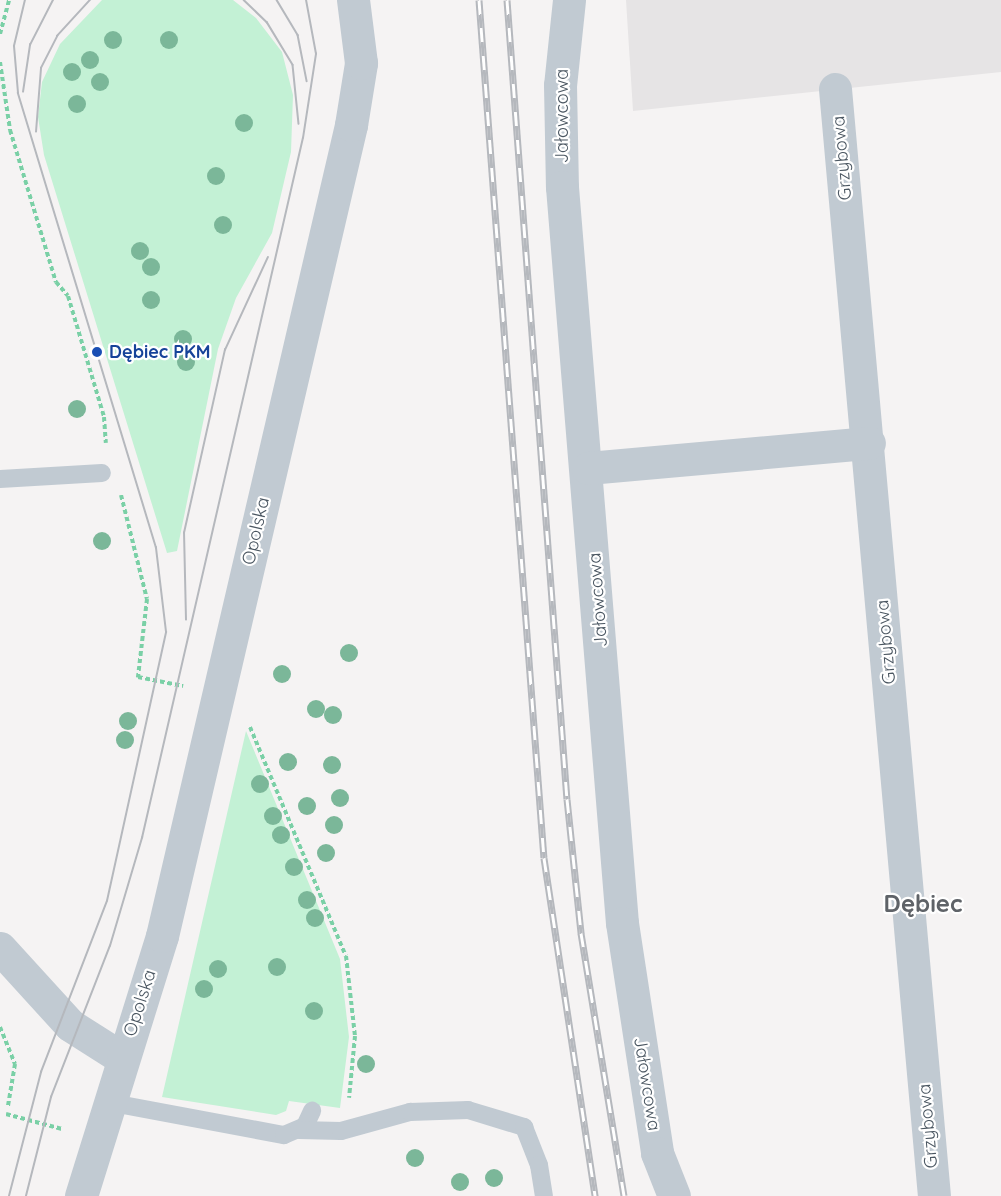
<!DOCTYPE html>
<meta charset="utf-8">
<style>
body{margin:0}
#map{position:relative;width:1001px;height:1196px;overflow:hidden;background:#f5f3f3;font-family:Quicksand,sans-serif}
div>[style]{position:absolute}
.education>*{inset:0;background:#e6e4e5}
.green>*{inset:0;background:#c3f1d5}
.path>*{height:4px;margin-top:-2px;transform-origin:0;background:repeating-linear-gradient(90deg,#7ad0a6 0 4.5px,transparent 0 7.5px)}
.service>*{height:18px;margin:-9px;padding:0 9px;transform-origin:9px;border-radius:9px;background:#c1cad2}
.minor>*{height:33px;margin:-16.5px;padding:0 16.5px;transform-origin:16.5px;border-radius:16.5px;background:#c1cad2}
.tertiary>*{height:33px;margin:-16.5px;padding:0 16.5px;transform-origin:16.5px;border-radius:16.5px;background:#c1cad2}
.tram>*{height:1.5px;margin:-0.75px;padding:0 0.75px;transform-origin:0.75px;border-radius:0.75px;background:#b5b8bd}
.rail>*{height:7px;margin-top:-3.5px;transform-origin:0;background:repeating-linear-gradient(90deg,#fff 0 14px,#b5b8bd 0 28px);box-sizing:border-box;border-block:2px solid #b5b8bd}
.trees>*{width:18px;height:18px;margin:-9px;border-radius:50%;background:#7bb799}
.dots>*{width:16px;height:16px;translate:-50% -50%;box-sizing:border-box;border:3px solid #fff;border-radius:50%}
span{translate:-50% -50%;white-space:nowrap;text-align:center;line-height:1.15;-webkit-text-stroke:4.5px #fff;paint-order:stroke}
.street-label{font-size:18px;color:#4a5661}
.transit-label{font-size:18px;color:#164399;font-weight:700}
.left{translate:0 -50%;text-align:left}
.district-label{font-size:24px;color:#5f6368;font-weight:700}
</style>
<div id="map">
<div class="education">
<i style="clip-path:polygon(626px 0,1001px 0,1001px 72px,633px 111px)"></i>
</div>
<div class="green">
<i style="clip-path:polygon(102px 0,233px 0,256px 18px,282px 52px,293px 95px,291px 152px,272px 233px,236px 298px,218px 349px,177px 551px,167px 553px,44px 155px,38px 117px,42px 82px,60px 44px)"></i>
<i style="clip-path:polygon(246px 731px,340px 959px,349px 1037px,340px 1108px,289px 1101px,286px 1111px,276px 1115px,162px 1097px)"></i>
</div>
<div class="path">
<i style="left:0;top:34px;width:35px;rotate:-75deg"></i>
<i style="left:0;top:62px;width:69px;rotate:81.6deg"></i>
<i style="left:10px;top:130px;width:159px;rotate:73.2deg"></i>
<i style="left:56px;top:282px;width:18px;rotate:49deg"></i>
<i style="left:68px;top:296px;width:126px;rotate:73.4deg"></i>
<i style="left:104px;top:417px;width:26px;rotate:86deg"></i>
<i style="left:121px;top:495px;width:107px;rotate:76deg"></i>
<i style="left:147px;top:599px;width:79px;rotate:96.6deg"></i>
<i style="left:138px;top:677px;width:46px;rotate:11.3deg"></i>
<i style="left:250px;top:727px;width:248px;rotate:67.3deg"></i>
<i style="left:346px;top:956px;width:81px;rotate:83.6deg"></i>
<i style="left:355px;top:1036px;width:62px;rotate:95.5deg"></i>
<i style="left:0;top:1027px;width:40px;rotate:68deg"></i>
<i style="left:15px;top:1064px;width:43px;rotate:99.5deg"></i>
<i style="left:6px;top:1114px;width:58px;rotate:15deg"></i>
</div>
<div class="service">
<i style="left:0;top:479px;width:102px;rotate:-3.4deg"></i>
<i style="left:107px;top:1102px;width:180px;rotate:10.6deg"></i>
<i style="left:284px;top:1135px;width:23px;rotate:-23deg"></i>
<i style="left:305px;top:1126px;width:17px;rotate:-65deg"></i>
<i style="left:299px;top:1130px;width:42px;rotate:1.4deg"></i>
<i style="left:341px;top:1131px;width:72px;rotate:-15.4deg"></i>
<i style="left:410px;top:1112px;width:58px;rotate:-2deg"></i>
<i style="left:468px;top:1110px;width:59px;rotate:16.9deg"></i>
<i style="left:524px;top:1127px;width:41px;rotate:68.5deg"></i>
<i style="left:539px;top:1165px;width:31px;rotate:81deg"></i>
</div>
<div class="minor">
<i style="left:569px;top:0;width:85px;rotate:96deg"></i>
<i style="left:560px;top:85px;width:102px;rotate:88.9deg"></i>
<i style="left:562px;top:187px;width:738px;rotate:85.34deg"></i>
<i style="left:622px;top:923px;width:233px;rotate:81.3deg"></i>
<i style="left:657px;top:1153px;width:46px;rotate:68.4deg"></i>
<i style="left:835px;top:89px;width:1111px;rotate:84.89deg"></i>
<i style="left:588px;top:468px;width:282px;rotate:-5.1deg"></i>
</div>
<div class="tertiary">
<i style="left:0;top:948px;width:104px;rotate:47.7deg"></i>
<i style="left:70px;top:1025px;width:62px;rotate:32.4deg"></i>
<i style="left:81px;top:1196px;width:272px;rotate:-72.7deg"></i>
<i style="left:162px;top:936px;width:833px;rotate:-76.88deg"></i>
<i style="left:351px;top:125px;width:63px;rotate:-80.8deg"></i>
<i style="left:361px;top:63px;width:64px;rotate:-97.2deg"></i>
</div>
<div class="tram">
<i style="left:244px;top:0;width:32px;rotate:44deg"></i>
<i style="left:267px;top:22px;width:50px;rotate:58.8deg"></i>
<i style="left:293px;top:65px;width:59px;rotate:84.2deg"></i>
<i style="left:277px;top:0;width:41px;rotate:59deg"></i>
<i style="left:298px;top:35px;width:47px;rotate:78.9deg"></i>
<i style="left:23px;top:92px;width:48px;rotate:-81.5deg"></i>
<i style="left:30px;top:45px;width:51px;rotate:-62.9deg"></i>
<i style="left:36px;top:132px;width:64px;rotate:-85.5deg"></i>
<i style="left:41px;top:68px;width:36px;rotate:-63deg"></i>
<i style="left:57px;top:36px;width:49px;rotate:-47.5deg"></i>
<i style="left:186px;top:620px;width:87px;rotate:-91.3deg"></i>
<i style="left:184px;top:533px;width:188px;rotate:-77.4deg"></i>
<i style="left:225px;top:350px;width:102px;rotate:-65.2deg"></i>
<i style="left:9px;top:1196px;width:128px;rotate:-75.5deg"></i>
<i style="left:41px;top:1072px;width:183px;rotate:-68.9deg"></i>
<i style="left:107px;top:901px;width:275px;rotate:-77.6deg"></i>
<i style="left:166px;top:632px;width:85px;rotate:-96.8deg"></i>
<i style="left:156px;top:548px;width:475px;rotate:-106.9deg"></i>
<i style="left:18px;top:93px;width:47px;rotate:-94.9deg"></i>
<i style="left:14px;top:46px;width:47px;rotate:-76.6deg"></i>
<i style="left:26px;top:1196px;width:102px;rotate:-75.8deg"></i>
<i style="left:51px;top:1097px;width:162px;rotate:-68.7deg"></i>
<i style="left:110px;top:946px;width:113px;rotate:-73.5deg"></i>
<i style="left:142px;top:838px;width:718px;rotate:-77.05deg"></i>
<i style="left:303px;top:138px;width:85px;rotate:-81.2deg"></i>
<i style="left:316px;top:54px;width:55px;rotate:-100.5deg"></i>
</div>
<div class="rail">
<i style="left:479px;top:0;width:860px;rotate:85.67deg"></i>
<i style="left:544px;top:858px;width:342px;rotate:81.4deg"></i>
<i style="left:507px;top:0;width:801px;rotate:85.71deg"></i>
<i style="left:567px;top:799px;width:135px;rotate:84deg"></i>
<i style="left:581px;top:933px;width:266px;rotate:80.7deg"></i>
</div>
<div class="trees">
<i style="left:113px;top:40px"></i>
<i style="left:169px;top:40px"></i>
<i style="left:90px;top:60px"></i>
<i style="left:72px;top:72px"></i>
<i style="left:100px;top:82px"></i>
<i style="left:77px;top:104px"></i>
<i style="left:244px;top:123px"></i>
<i style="left:216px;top:176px"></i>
<i style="left:223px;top:225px"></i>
<i style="left:140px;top:251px"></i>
<i style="left:151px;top:267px"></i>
<i style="left:151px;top:300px"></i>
<i style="left:183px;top:339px"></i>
<i style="left:186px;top:362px"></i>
<i style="left:77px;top:409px"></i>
<i style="left:102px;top:541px"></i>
<i style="left:349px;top:653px"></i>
<i style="left:282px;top:674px"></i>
<i style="left:316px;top:709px"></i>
<i style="left:333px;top:715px"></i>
<i style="left:128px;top:721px"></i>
<i style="left:125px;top:740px"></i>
<i style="left:288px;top:762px"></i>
<i style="left:332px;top:765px"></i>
<i style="left:260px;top:784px"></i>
<i style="left:340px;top:798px"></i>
<i style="left:307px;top:806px"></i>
<i style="left:273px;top:816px"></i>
<i style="left:334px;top:825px"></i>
<i style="left:281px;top:835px"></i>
<i style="left:326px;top:853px"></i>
<i style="left:294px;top:867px"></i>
<i style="left:307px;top:900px"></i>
<i style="left:315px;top:918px"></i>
<i style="left:277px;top:967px"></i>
<i style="left:218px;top:969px"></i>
<i style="left:204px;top:989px"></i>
<i style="left:314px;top:1011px"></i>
<i style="left:366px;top:1064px"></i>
<i style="left:415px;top:1158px"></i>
<i style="left:494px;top:1178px"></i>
<i style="left:460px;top:1182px"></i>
</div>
<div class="dots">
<i style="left:97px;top:352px;background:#1a4fb4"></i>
</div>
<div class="street-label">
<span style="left:562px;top:116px;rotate:-90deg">Jałowcowa</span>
<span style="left:842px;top:158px;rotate:-95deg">Grzybowa</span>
<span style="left:256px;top:531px;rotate:-77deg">Opolska</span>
<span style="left:598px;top:600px;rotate:-94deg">Jałowcowa</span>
<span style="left:886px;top:642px;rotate:-95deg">Grzybowa</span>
<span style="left:140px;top:1003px;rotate:-72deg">Opolska</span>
<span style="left:647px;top:1084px;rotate:81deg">Jałowcowa</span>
<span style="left:928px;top:1126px;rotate:-95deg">Grzybowa</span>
</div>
<div class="transit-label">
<span class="left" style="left:109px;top:352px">Dębiec PKM</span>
</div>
<div class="district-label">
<span style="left:923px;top:904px">Dębiec</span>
</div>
</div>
